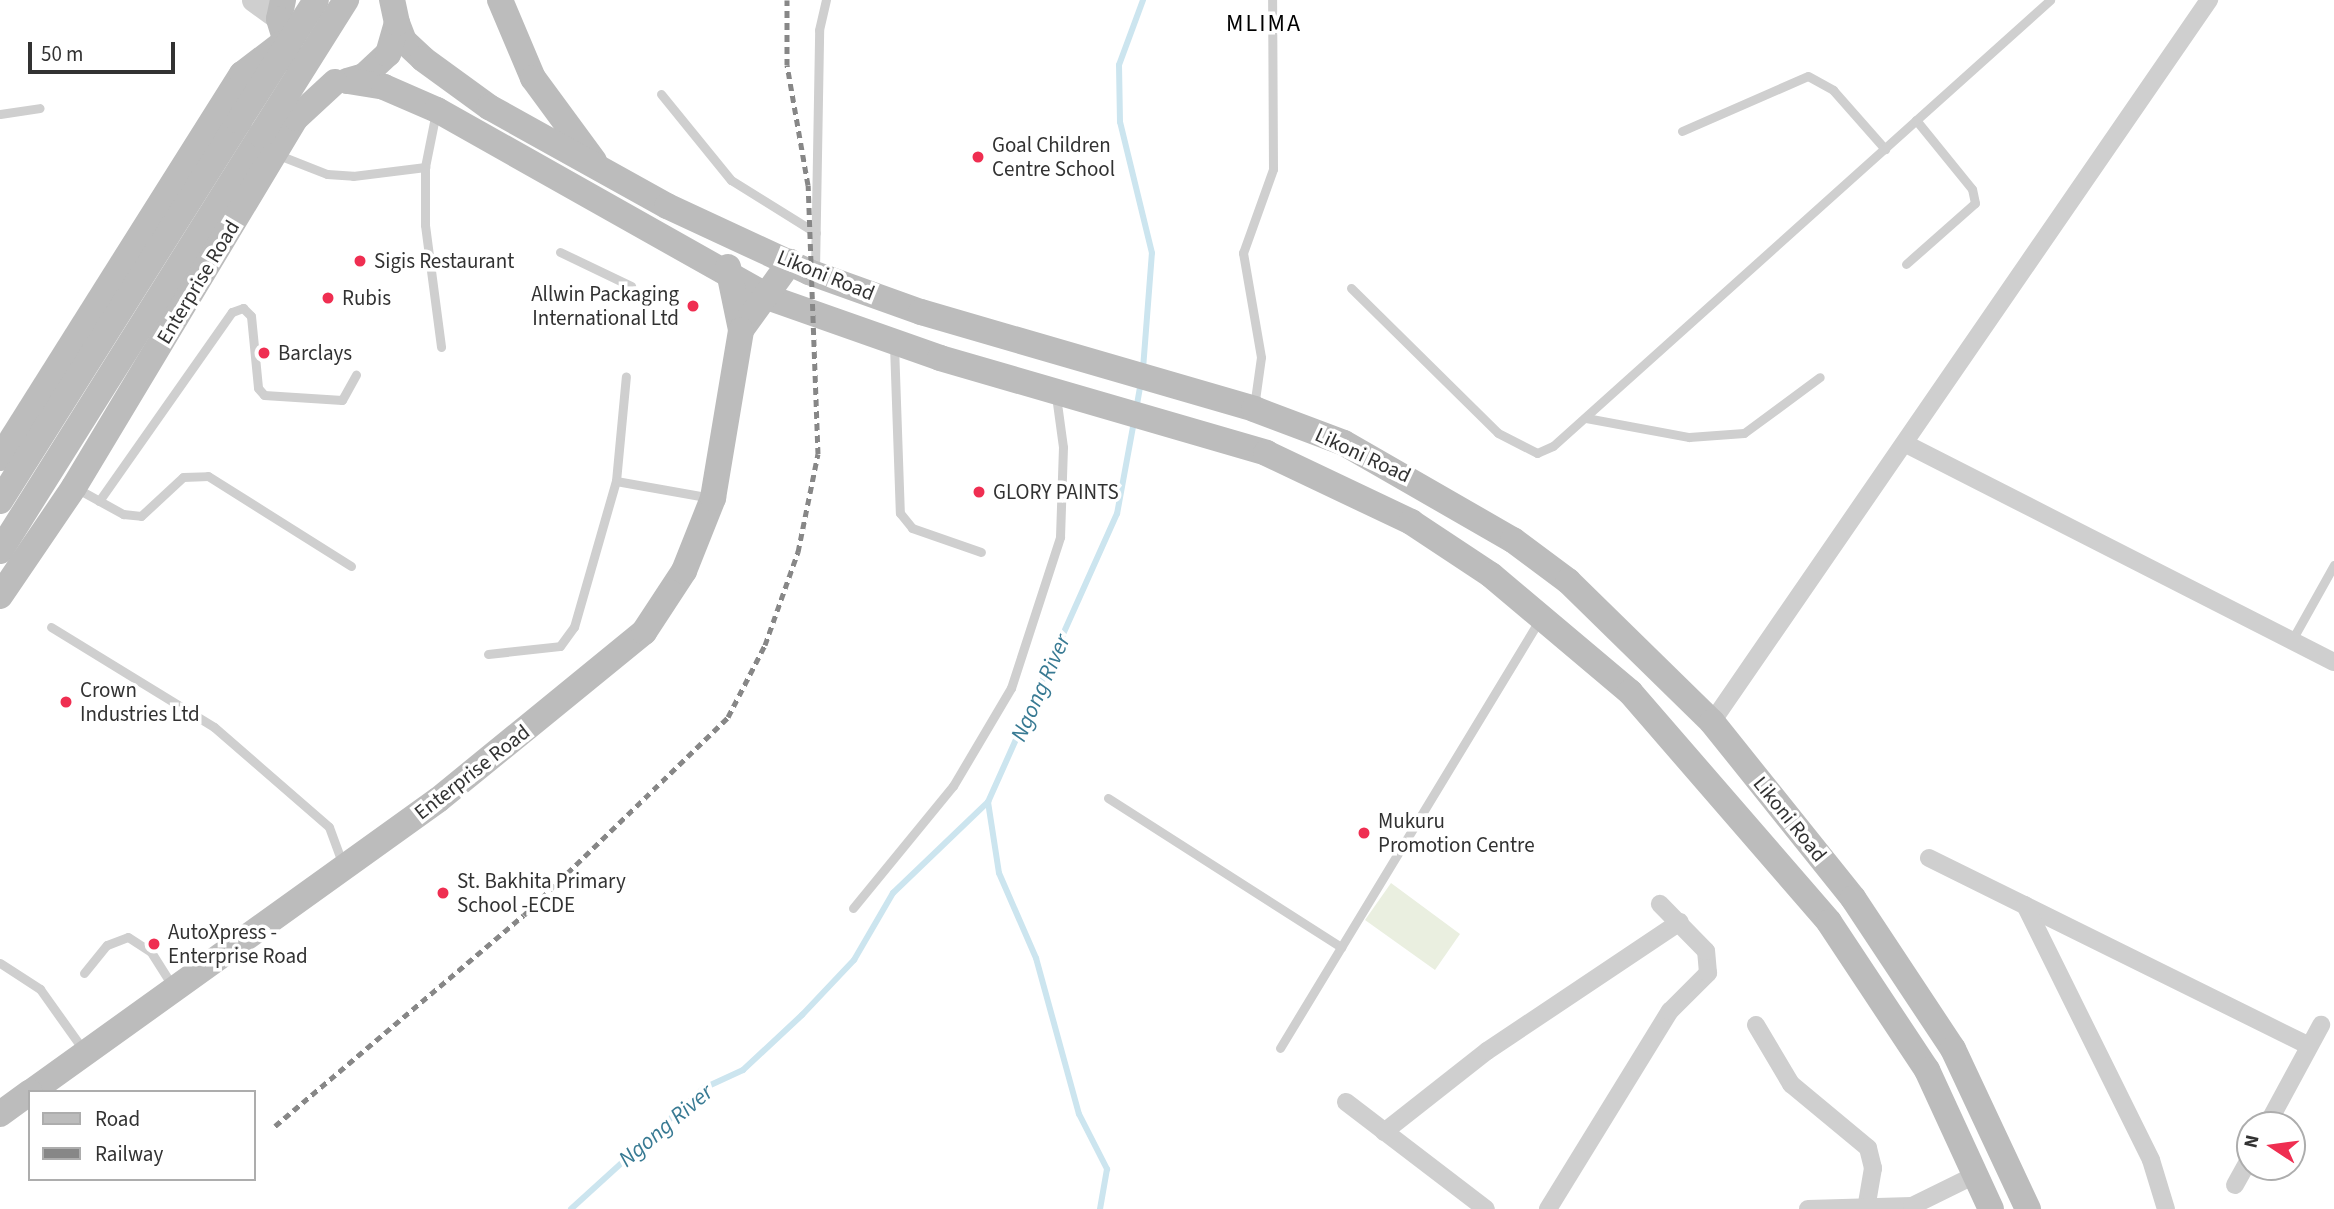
<!DOCTYPE html>
<style>
body{margin:0}
#map{position:relative;width:2334px;height:1209px;overflow:hidden;background:#fff;font-family:"Source Sans 3",sans-serif}
div>[style]{position:absolute}
.green>*{inset:0;background:#eaefe0}
.stream>*{height:6px;margin:-3px;padding:0 3px;transform-origin:3px;border-radius:3px;background:#cce5ef}
.service>*{height:9px;margin:-4.5px;padding:0 4.5px;transform-origin:4.5px;border-radius:4.5px;background:#cfcfcf}
.minor>*{height:18px;margin:-9px;padding:0 9px;transform-origin:9px;border-radius:9px;background:#cfcfcf}
.tertiary>*{height:23px;margin:-11.5px;padding:0 11.5px;transform-origin:11.5px;border-radius:11.5px;background:#cfcfcf}
.secondary>*{height:26px;margin:-13px;padding:0 13px;transform-origin:13px;border-radius:13px;background:#bcbcbc}
.rail>*{height:5px;margin-top:-2.5px;transform-origin:0;background:repeating-linear-gradient(90deg,#878787 0 7px,transparent 0 12px)}
.secondary-bridge>*{height:26px;margin:-13px;padding:0 13px;transform-origin:13px;border-radius:13px;background:#bcbcbc}
.dots>*{width:19px;height:19px;translate:-50% -50%;box-sizing:border-box;border:4px solid #fff;border-radius:50%}
span{translate:-50% -50%;white-space:nowrap;text-align:center;line-height:1.15;-webkit-text-stroke:7px #fff;paint-order:stroke}
.poi-label{font-size:21px;color:#323232}
.left{translate:0 -50%;text-align:left}
.right{translate:-100% -50%;text-align:right}
.street-label{font-size:21px;color:#323232}
.water-label{font-size:23px;color:#387a93;font-style:italic}
.quarter-label{font-size:24px;color:#000;letter-spacing:2px}
.legend{position:absolute;left:28px;top:1090px;width:228px;height:91px;box-sizing:border-box;background:#fff;border:2px solid #adadad;margin:0;padding:9px 12px;list-style:none;font-size:21px;color:#323232}
.legend li{display:flex;align-items:center;gap:14px;height:35px}
.legend b{width:35px;border:2px solid #adadad}
.north{position:absolute;left:2236px;top:1111px;width:70px;height:70px;box-sizing:border-box;background:#fff;border:2px solid #adadad;border-radius:50%;rotate:283deg;font-size:19px;font-weight:700;line-height:28px;text-align:center;color:#323232}
.north::after{content:'';display:block;margin:auto;width:24px;height:32px;background:#ef2e51;clip-path:polygon(50% 0,100% 100%,50% 72%,0 100%)}
.scale{position:absolute;left:28px;top:42px;width:147px;height:32px;box-sizing:border-box;border:4px solid #323232;border-top:0;padding-left:9px;font-size:21px;line-height:24px;white-space:nowrap;color:#323232;-webkit-text-stroke:5px #fff;paint-order:stroke}
</style>
<div id="map">
<div class="green">
<i style="clip-path:polygon(1391px 883px,1460px 934px,1435px 970px,1365px 920px)"></i>
</div>
<div class="stream">
<i style="left:1143px;top:369px;width:116px;rotate:-85.6deg"></i>
<i style="left:1152px;top:253px;width:135px;rotate:-103.7deg"></i>
<i style="left:1120px;top:122px;width:57px;rotate:-91deg"></i>
<i style="left:1119px;top:65px;width:69px;rotate:-69.7deg"></i>
<i style="left:1136px;top:410px;width:27px;rotate:-80deg"></i>
<i style="left:988px;top:802px;width:72px;rotate:81.2deg"></i>
<i style="left:999px;top:873px;width:93px;rotate:66.5deg"></i>
<i style="left:1036px;top:958px;width:162px;rotate:74.6deg"></i>
<i style="left:1079px;top:1114px;width:62px;rotate:63deg"></i>
<i style="left:1107px;top:1169px;width:41px;rotate:99.9deg"></i>
<i style="left:571px;top:1209px;width:180px;rotate:-42.3deg"></i>
<i style="left:704px;top:1088px;width:43px;rotate:-24.8deg"></i>
<i style="left:743px;top:1070px;width:81px;rotate:-43deg"></i>
<i style="left:802px;top:1015px;width:76px;rotate:-46.6deg"></i>
<i style="left:854px;top:960px;width:78px;rotate:-59.8deg"></i>
<i style="left:893px;top:893px;width:132px;rotate:-43.8deg"></i>
<i style="left:988px;top:802px;width:316px;rotate:-65.9deg"></i>
<i style="left:1117px;top:514px;width:95px;rotate:-79.6deg"></i>
</div>
<div class="service">
<i style="left:661px;top:94px;width:111px;rotate:50.9deg"></i>
<i style="left:731px;top:180px;width:100px;rotate:31.9deg"></i>
<i style="left:436px;top:112px;width:56px;rotate:101.3deg"></i>
<i style="left:425px;top:167px;width:58px;rotate:90deg"></i>
<i style="left:425px;top:225px;width:123px;rotate:82.5deg"></i>
<i style="left:0;top:114px;width:40px;rotate:-8.5deg"></i>
<i style="left:1682px;top:131px;width:137px;rotate:-23.6deg"></i>
<i style="left:1808px;top:76px;width:29px;rotate:29deg"></i>
<i style="left:1833px;top:90px;width:79px;rotate:48.6deg"></i>
<i style="left:276px;top:154px;width:55px;rotate:21.4deg"></i>
<i style="left:327px;top:174px;width:26px;rotate:4deg"></i>
<i style="left:353px;top:176px;width:73px;rotate:-7.1deg"></i>
<i style="left:560px;top:252px;width:79px;rotate:25.6deg"></i>
<i style="left:1906px;top:264px;width:92px;rotate:-41.5deg"></i>
<i style="left:1975px;top:203px;width:14px;rotate:-102deg"></i>
<i style="left:1972px;top:189px;width:89px;rotate:-129.1deg"></i>
<i style="left:815px;top:270px;width:240px;rotate:-89deg"></i>
<i style="left:819px;top:30px;width:31px;rotate:-77deg"></i>
<i style="left:1351px;top:288px;width:206px;rotate:44.6deg"></i>
<i style="left:1498px;top:433px;width:44px;rotate:27.1deg"></i>
<i style="left:1537px;top:453px;width:17px;rotate:-24deg"></i>
<i style="left:1553px;top:446px;width:668px;rotate:-41.9deg"></i>
<i style="left:894px;top:345px;width:168px;rotate:88deg"></i>
<i style="left:900px;top:513px;width:19px;rotate:51deg"></i>
<i style="left:912px;top:528px;width:73px;rotate:19.2deg"></i>
<i style="left:1254px;top:407px;width:50px;rotate:-82deg"></i>
<i style="left:1261px;top:357px;width:106px;rotate:-99.8deg"></i>
<i style="left:1243px;top:253px;width:89px;rotate:-70.3deg"></i>
<i style="left:1273px;top:169px;width:169px;rotate:-90.3deg"></i>
<i style="left:1586px;top:418px;width:105px;rotate:10.5deg"></i>
<i style="left:1689px;top:437px;width:55px;rotate:-4.2deg"></i>
<i style="left:1744px;top:433px;width:94px;rotate:-36.4deg"></i>
<i style="left:616px;top:481px;width:105px;rotate:-84.6deg"></i>
<i style="left:76px;top:488px;width:54px;rotate:29deg"></i>
<i style="left:123px;top:514px;width:18px;rotate:6deg"></i>
<i style="left:141px;top:516px;width:57px;rotate:-42.9deg"></i>
<i style="left:183px;top:477px;width:25px;rotate:-2deg"></i>
<i style="left:208px;top:476px;width:169px;rotate:32.2deg"></i>
<i style="left:99px;top:501px;width:231px;rotate:-54.9deg"></i>
<i style="left:232px;top:312px;width:12px;rotate:-20deg"></i>
<i style="left:243px;top:308px;width:11px;rotate:45deg"></i>
<i style="left:251px;top:316px;width:72px;rotate:84.4deg"></i>
<i style="left:258px;top:388px;width:9px;rotate:49deg"></i>
<i style="left:264px;top:395px;width:78px;rotate:3.7deg"></i>
<i style="left:342px;top:400px;width:29px;rotate:-61deg"></i>
<i style="left:51px;top:627px;width:191px;rotate:31.5deg"></i>
<i style="left:214px;top:727px;width:152px;rotate:41deg"></i>
<i style="left:329px;top:827px;width:40px;rotate:69.8deg"></i>
<i style="left:2292px;top:640px;width:86px;rotate:-60.8deg"></i>
<i style="left:488px;top:654px;width:72px;rotate:-6.3deg"></i>
<i style="left:560px;top:646px;width:24px;rotate:-54deg"></i>
<i style="left:574px;top:627px;width:152px;rotate:-74deg"></i>
<i style="left:616px;top:481px;width:97px;rotate:10.1deg"></i>
<i style="left:1108px;top:798px;width:277px;rotate:32.6deg"></i>
<i style="left:853px;top:908px;width:158px;rotate:-50.7deg"></i>
<i style="left:953px;top:786px;width:114px;rotate:-59.4deg"></i>
<i style="left:1011px;top:688px;width:159px;rotate:-72deg"></i>
<i style="left:1060px;top:537px;width:90px;rotate:-88.1deg"></i>
<i style="left:1063px;top:447px;width:51px;rotate:-97.8deg"></i>
<i style="left:0;top:963px;width:48px;rotate:33deg"></i>
<i style="left:40px;top:989px;width:76px;rotate:54.6deg"></i>
<i style="left:84px;top:973px;width:36px;rotate:-51deg"></i>
<i style="left:107px;top:945px;width:22px;rotate:-21deg"></i>
<i style="left:128px;top:937px;width:27px;rotate:33deg"></i>
<i style="left:151px;top:952px;width:41px;rotate:57.8deg"></i>
<i style="left:1280px;top:1048px;width:502px;rotate:-58.78deg"></i>
</div>
<div class="minor">
<i style="left:1906px;top:444px;width:480px;rotate:27deg"></i>
<i style="left:1712px;top:722px;width:877px;rotate:-55.46deg"></i>
<i style="left:1929px;top:858px;width:424px;rotate:26.3deg"></i>
<i style="left:2025px;top:905px;width:284px;rotate:63.7deg"></i>
<i style="left:2151px;top:1160px;width:51px;rotate:73deg"></i>
<i style="left:1756px;top:1025px;width:69px;rotate:59.3deg"></i>
<i style="left:1791px;top:1084px;width:100px;rotate:39.7deg"></i>
<i style="left:1868px;top:1148px;width:21px;rotate:76deg"></i>
<i style="left:1873px;top:1168px;width:42px;rotate:99.7deg"></i>
<i style="left:1346px;top:1102px;width:176px;rotate:37.4deg"></i>
<i style="left:2267px;top:1125px;width:114px;rotate:-61.6deg"></i>
<i style="left:1384px;top:1132px;width:131px;rotate:-38.2deg"></i>
<i style="left:1487px;top:1051px;width:232px;rotate:-33.8deg"></i>
<i style="left:2235px;top:1185px;width:31px;rotate:-61deg"></i>
<i style="left:1548px;top:1209px;width:233px;rotate:-58.4deg"></i>
<i style="left:1670px;top:1011px;width:54px;rotate:-45deg"></i>
<i style="left:1708px;top:973px;width:22px;rotate:-95deg"></i>
<i style="left:1706px;top:951px;width:66px;rotate:-134.4deg"></i>
<i style="left:1808px;top:1209px;width:104px;rotate:-1.7deg"></i>
<i style="left:1912px;top:1206px;width:72px;rotate:-26.2deg"></i>
</div>
<div class="tertiary">
<i style="left:253px;top:0;width:32px;rotate:36deg"></i>
</div>
<div class="secondary">
<i style="left:283px;top:0;width:19px;rotate:102deg"></i>
<i style="left:279px;top:19px;width:41px;rotate:72.9deg"></i>
<i style="left:500px;top:0;width:85px;rotate:67.1deg"></i>
<i style="left:533px;top:78px;width:103px;rotate:53.7deg"></i>
<i style="left:397px;top:23px;width:19px;rotate:69deg"></i>
<i style="left:404px;top:41px;width:26px;rotate:43deg"></i>
<i style="left:423px;top:59px;width:82px;rotate:36deg"></i>
<i style="left:489px;top:107px;width:204px;rotate:29.1deg"></i>
<i style="left:667px;top:206px;width:157px;rotate:24.9deg"></i>
<i style="left:809px;top:272px;width:119px;rotate:19.7deg"></i>
<i style="left:921px;top:312px;width:347px;rotate:16.2deg"></i>
<i style="left:1254px;top:409px;width:96px;rotate:20.7deg"></i>
<i style="left:1344px;top:443px;width:195px;rotate:29.9deg"></i>
<i style="left:1513px;top:540px;width:69px;rotate:36.7deg"></i>
<i style="left:1568px;top:581px;width:202px;rotate:44.4deg"></i>
<i style="left:1712px;top:722px;width:226px;rotate:51.3deg"></i>
<i style="left:1853px;top:898px;width:181px;rotate:56.5deg"></i>
<i style="left:1953px;top:1049px;width:177px;rotate:64.9deg"></i>
<i style="left:347px;top:81px;width:18px;rotate:-16deg"></i>
<i style="left:364px;top:76px;width:33px;rotate:-43deg"></i>
<i style="left:388px;top:54px;width:32px;rotate:-74deg"></i>
<i style="left:397px;top:23px;width:24px;rotate:-102deg"></i>
<i style="left:348px;top:81px;width:36px;rotate:9deg"></i>
<i style="left:384px;top:87px;width:58px;rotate:23.5deg"></i>
<i style="left:437px;top:110px;width:382px;rotate:29.4deg"></i>
<i style="left:770px;top:298px;width:180px;rotate:19.4deg"></i>
<i style="left:940px;top:358px;width:340px;rotate:16.2deg"></i>
<i style="left:1266px;top:453px;width:161px;rotate:25.4deg"></i>
<i style="left:1411px;top:522px;width:96px;rotate:33.5deg"></i>
<i style="left:1491px;top:575px;width:182px;rotate:40.1deg"></i>
<i style="left:1630px;top:692px;width:304px;rotate:49.1deg"></i>
<i style="left:1829px;top:922px;width:178px;rotate:56.5deg"></i>
<i style="left:1927px;top:1070px;width:153px;rotate:65.3deg"></i>
<i style="left:728px;top:267px;width:64px;rotate:78.3deg"></i>
<i style="left:741px;top:330px;width:84px;rotate:-54.2deg"></i>
<i style="left:0;top:458px;width:454px;rotate:-57.8deg"></i>
<i style="left:242px;top:74px;width:51px;rotate:-37.1deg"></i>
<i style="left:0;top:501px;width:449px;rotate:-57.8deg"></i>
<i style="left:0;top:551px;width:491px;rotate:-57.9deg"></i>
<i style="left:0;top:596px;width:132px;rotate:-55.8deg"></i>
<i style="left:74px;top:487px;width:431px;rotate:-59deg"></i>
<i style="left:296px;top:118px;width:53px;rotate:-42.7deg"></i>
<i style="left:31px;top:1092px;width:501px;rotate:-35.66deg"></i>
<i style="left:438px;top:800px;width:266px;rotate:-39.2deg"></i>
<i style="left:644px;top:632px;width:73px;rotate:-56.7deg"></i>
<i style="left:684px;top:571px;width:79px;rotate:-68.3deg"></i>
<i style="left:713px;top:498px;width:170px;rotate:-80.5deg"></i>
<i style="left:0;top:1114px;width:37px;rotate:-36deg"></i>
</div>
<div class="rail">
<i style="left:275px;top:1126px;width:326px;rotate:-40.3deg"></i>
<i style="left:524px;top:915px;width:284px;rotate:-44.1deg"></i>
<i style="left:728px;top:717px;width:81px;rotate:-62.8deg"></i>
<i style="left:765px;top:645px;width:99px;rotate:-70.5deg"></i>
<i style="left:798px;top:552px;width:100px;rotate:-78.5deg"></i>
<i style="left:818px;top:454px;width:269px;rotate:-92.1deg"></i>
<i style="left:808px;top:185px;width:122px;rotate:-99.9deg"></i>
<i style="left:787px;top:65px;width:65px;rotate:-90deg"></i>
</div>
<div class="secondary-bridge">
<i style="left:239px;top:121px;width:143px;rotate:-57.5deg"></i>
<i style="left:261px;top:135px;width:160px;rotate:-57.8deg"></i>
</div>
<div class="dots">
<i style="left:978px;top:157px;background:#ef2e51"></i>
<i style="left:360px;top:261px;background:#ef2e51"></i>
<i style="left:328px;top:298px;background:#ef2e51"></i>
<i style="left:693px;top:306px;background:#ef2e51"></i>
<i style="left:264px;top:353px;background:#ef2e51"></i>
<i style="left:979px;top:492px;background:#ef2e51"></i>
<i style="left:66px;top:702px;background:#ef2e51"></i>
<i style="left:1364px;top:833px;background:#ef2e51"></i>
<i style="left:443px;top:893px;background:#ef2e51"></i>
<i style="left:154px;top:944px;background:#ef2e51"></i>
</div>
<div class="poi-label">
<span class="left" style="left:992px;top:157px">Goal Children<br>Centre School</span>
<span class="left" style="left:374px;top:261px">Sigis Restaurant</span>
<span class="right" style="left:679px;top:306px">Allwin Packaging<br>International Ltd</span>
<span class="left" style="left:342px;top:298px">Rubis</span>
<span class="left" style="left:278px;top:353px">Barclays</span>
<span class="left" style="left:993px;top:492px">GLORY PAINTS</span>
<span class="left" style="left:80px;top:702px">Crown<br>Industries Ltd</span>
<span class="left" style="left:1378px;top:833px">Mukuru<br>Promotion Centre</span>
<span class="left" style="left:457px;top:893px">St. Bakhita Primary<br>School -ECDE</span>
<span class="left" style="left:168px;top:944px">AutoXpress -<br>Enterprise Road</span>
</div>
<div class="street-label">
<span style="left:826px;top:275px;rotate:22deg">Likoni Road</span>
<span style="left:198px;top:282px;rotate:-59deg">Enterprise Road</span>
<span style="left:1363px;top:455px;rotate:25deg">Likoni Road</span>
<span style="left:472px;top:772px;rotate:-38deg">Enterprise Road</span>
<span style="left:1790px;top:819px;rotate:51deg">Likoni Road</span>
</div>
<div class="water-label">
<span style="left:1041px;top:688px;rotate:-66deg">Ngong River</span>
<span style="left:666px;top:1126px;rotate:-40deg">Ngong River</span>
</div>
<div class="quarter-label">
<span style="left:1264px;top:24px">MLIMA</span>
</div>
<ul class="legend">
<li><b style="height:9px;background:#bcbcbc"></b>Road</li>
<li><b style="height:9px;background:#878787"></b>Railway</li>
</ul>
<div class="north">N</div>
<div class="scale">50 m</div>
</div>
